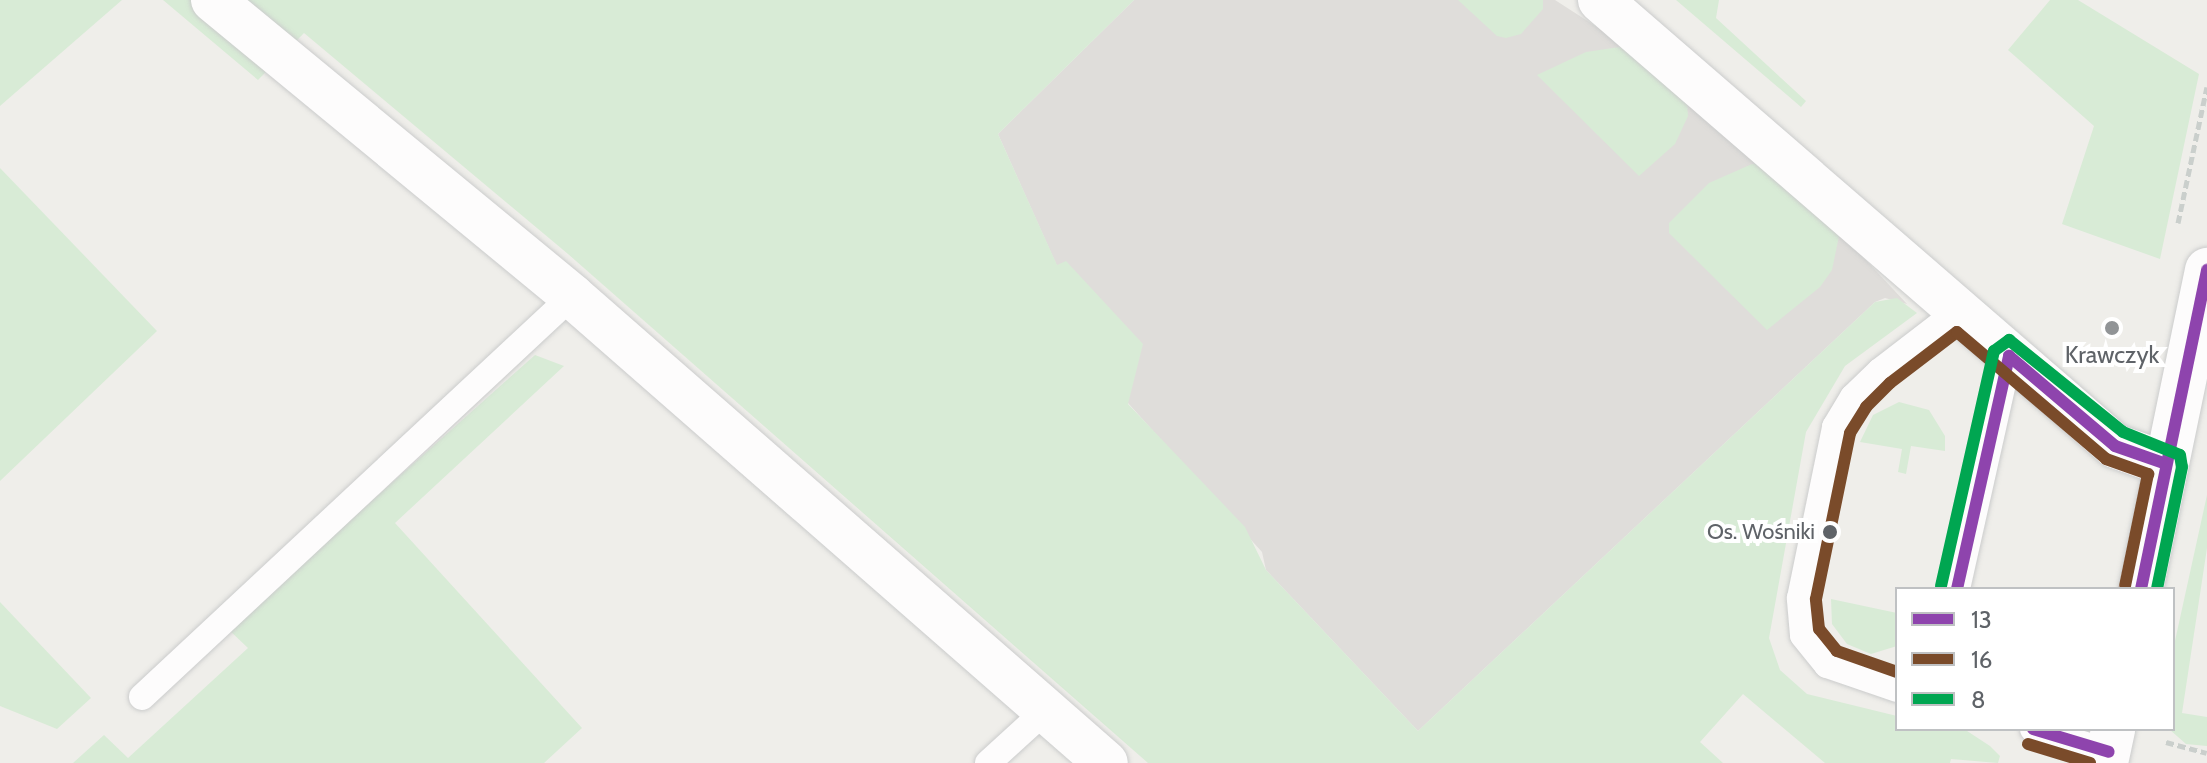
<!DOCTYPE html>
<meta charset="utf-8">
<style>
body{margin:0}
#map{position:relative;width:2207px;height:763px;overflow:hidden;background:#efeeea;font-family:Cabin,sans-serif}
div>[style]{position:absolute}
.industrial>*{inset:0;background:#dfddda}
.green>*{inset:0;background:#d8ebd6}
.path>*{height:5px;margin-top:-2.5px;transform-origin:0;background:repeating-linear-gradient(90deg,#cacfcc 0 8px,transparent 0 12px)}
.roads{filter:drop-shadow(0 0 2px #cbcccc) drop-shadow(0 0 2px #cbcccc)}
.service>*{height:26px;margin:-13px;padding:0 13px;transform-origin:13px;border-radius:13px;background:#fdfcfc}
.minor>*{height:44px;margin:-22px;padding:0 22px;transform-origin:22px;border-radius:22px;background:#fdfcfc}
.tertiary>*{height:44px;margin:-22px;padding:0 22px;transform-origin:22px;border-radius:22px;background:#fdfcfc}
.bus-1>*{height:12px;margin:-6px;padding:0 6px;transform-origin:6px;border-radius:6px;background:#8e44ad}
.bus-2>*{height:12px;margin:-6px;padding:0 6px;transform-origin:6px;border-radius:6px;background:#7a4b2a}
.bus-3>*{height:12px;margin:-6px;padding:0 6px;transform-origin:6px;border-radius:6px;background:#00a651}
.dots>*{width:22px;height:22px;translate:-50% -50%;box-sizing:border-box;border:4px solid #fff;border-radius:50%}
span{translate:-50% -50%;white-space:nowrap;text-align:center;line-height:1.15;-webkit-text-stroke:8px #fff;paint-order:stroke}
.bus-label{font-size:22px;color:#5f6368}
.right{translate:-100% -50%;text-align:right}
.poi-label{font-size:24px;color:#5f6368}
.legend{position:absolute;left:1895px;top:587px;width:280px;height:144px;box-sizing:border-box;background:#fff;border:2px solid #bfc1c3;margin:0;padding:10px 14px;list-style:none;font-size:24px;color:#5f6368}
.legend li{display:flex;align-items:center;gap:16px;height:40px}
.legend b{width:40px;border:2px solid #bfc1c3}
</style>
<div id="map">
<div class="industrial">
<i style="clip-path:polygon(1134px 0,1555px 0,1631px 49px,1832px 224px,1907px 304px,1885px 298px,1875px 302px,1418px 731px,1266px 570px,1262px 552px,1128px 403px,1057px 266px,998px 134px)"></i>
</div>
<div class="green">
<i style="clip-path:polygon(0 0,122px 0,0 106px)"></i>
<i style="clip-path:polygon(163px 0,1134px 0,998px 134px,1057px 265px,1066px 261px,1143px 344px,1128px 404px,1245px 527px,1266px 570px,1418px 731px,1875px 302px,1897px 298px,1917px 313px,1845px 366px,1806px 432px,1769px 638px,1780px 670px,1807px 694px,1897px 716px,1897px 729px,1964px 729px,1990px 746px,2000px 756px,1998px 763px,1951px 759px,1950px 763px,1825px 763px,1743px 694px,1700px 742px,1723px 763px,1148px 763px,568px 254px,304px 33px,258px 80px)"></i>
<i style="clip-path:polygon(1458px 0,1543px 0,1543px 9px,1521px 34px,1506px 38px,1497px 36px)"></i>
<i style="clip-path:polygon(1676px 0,1719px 0,1716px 18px,1806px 101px,1801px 107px)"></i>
<i style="clip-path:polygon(2050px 0,2078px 0,2199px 74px,2160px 259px,2062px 224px,2094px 126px,2008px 50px)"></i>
<i style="clip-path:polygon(1626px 46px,1687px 102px,1688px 116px,1675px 144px,1639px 176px,1537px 75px,1586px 52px)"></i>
<i style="clip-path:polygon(1752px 164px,1765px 164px,1839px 236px,1832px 270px,1820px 287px,1767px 330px,1669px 233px,1669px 223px,1709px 183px)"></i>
<i style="clip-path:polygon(0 168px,157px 331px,0 481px)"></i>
<i style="clip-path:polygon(535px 355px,564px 366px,395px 523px,582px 728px,544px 763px,73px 763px,104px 735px,128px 758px,248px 648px,228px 629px)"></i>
<i style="clip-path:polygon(1899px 402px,1929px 410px,1945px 436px,1945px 451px,1911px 446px,1906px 474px,1898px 472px,1902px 449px,1860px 442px,1873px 415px)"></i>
<i style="clip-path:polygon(2207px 495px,2207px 548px,2182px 713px,2207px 717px,2207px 746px,2186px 744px,2169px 729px,2173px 729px,2173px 650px)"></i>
<i style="clip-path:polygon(1831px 599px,1897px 613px,1897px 646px,1871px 654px,1847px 644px,1832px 624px)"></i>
<i style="clip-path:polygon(0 602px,91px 698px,57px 729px,0 706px)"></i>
</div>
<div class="path">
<i style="left:2178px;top:223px;width:139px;rotate:-78deg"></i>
<i style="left:2166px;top:742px;width:42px;rotate:15deg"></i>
</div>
<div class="roads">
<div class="service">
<i style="left:1957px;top:589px;width:239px;rotate:-77.4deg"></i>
<i style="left:1897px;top:689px;width:74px;rotate:-161.1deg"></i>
<i style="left:1827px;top:665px;width:38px;rotate:-129deg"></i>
<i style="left:1803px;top:635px;width:37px;rotate:-95deg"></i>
<i style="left:1800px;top:598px;width:175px;rotate:-78.4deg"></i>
<i style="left:1835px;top:427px;width:35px;rotate:-59deg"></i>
<i style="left:1853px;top:397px;width:37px;rotate:-44deg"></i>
<i style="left:1880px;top:371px;width:98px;rotate:-37.6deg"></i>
<i style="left:142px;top:697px;width:588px;rotate:-43deg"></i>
<i style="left:2033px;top:729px;width:79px;rotate:16.8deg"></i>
<i style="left:988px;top:763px;width:79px;rotate:-42.4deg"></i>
</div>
<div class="minor">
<i style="left:213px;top:0;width:465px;rotate:39.5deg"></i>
<i style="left:572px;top:296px;width:709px;rotate:41.17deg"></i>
<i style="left:1600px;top:0;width:681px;rotate:40.89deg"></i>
<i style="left:2115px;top:446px;width:54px;rotate:19.4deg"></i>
</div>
<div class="tertiary">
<i style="left:2141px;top:589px;width:326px;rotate:-78.3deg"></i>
<i style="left:2106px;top:763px;width:35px;rotate:-78deg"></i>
</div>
</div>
<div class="bus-1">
<i style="left:2009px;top:356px;width:139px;rotate:40.3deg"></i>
<i style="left:2115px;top:446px;width:54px;rotate:19.4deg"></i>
<i style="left:1957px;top:589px;width:239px;rotate:-77.4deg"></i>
<i style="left:2141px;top:589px;width:326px;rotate:-78.3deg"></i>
<i style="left:2033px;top:729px;width:79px;rotate:16.8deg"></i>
</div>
<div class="bus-2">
<i style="left:1897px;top:672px;width:64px;rotate:-160.7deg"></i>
<i style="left:1837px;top:651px;width:28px;rotate:-129deg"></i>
<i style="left:1819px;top:629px;width:30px;rotate:-96deg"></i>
<i style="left:1816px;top:599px;width:169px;rotate:-78.4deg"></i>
<i style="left:1850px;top:433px;width:31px;rotate:-58deg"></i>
<i style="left:1866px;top:407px;width:34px;rotate:-45deg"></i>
<i style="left:1890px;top:383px;width:84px;rotate:-37.3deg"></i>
<i style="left:1957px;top:332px;width:196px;rotate:40.4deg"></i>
<i style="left:2106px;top:459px;width:45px;rotate:19.7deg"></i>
<i style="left:2148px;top:474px;width:114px;rotate:101.6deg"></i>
<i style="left:2028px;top:744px;width:65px;rotate:17deg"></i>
</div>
<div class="bus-3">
<i style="left:1941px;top:586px;width:241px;rotate:-77.3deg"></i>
<i style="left:1994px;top:351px;width:19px;rotate:-36deg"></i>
<i style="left:2009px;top:340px;width:146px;rotate:38.9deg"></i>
<i style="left:2123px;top:432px;width:61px;rotate:22deg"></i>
<i style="left:2180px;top:455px;width:12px;rotate:81deg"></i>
<i style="left:2182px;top:467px;width:125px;rotate:101.6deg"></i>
</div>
<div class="dots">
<i style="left:2112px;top:328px;background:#919496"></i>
<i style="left:1830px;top:532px;background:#5f6368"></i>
</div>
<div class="bus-label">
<span class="right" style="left:1815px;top:532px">Os. Wośniki</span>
</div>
<div class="poi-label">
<span style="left:2112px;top:355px">Krawczyk</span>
</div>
<ul class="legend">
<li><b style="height:10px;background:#8e44ad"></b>13</li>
<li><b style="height:10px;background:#7a4b2a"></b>16</li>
<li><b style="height:10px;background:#00a651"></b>8</li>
</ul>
</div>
